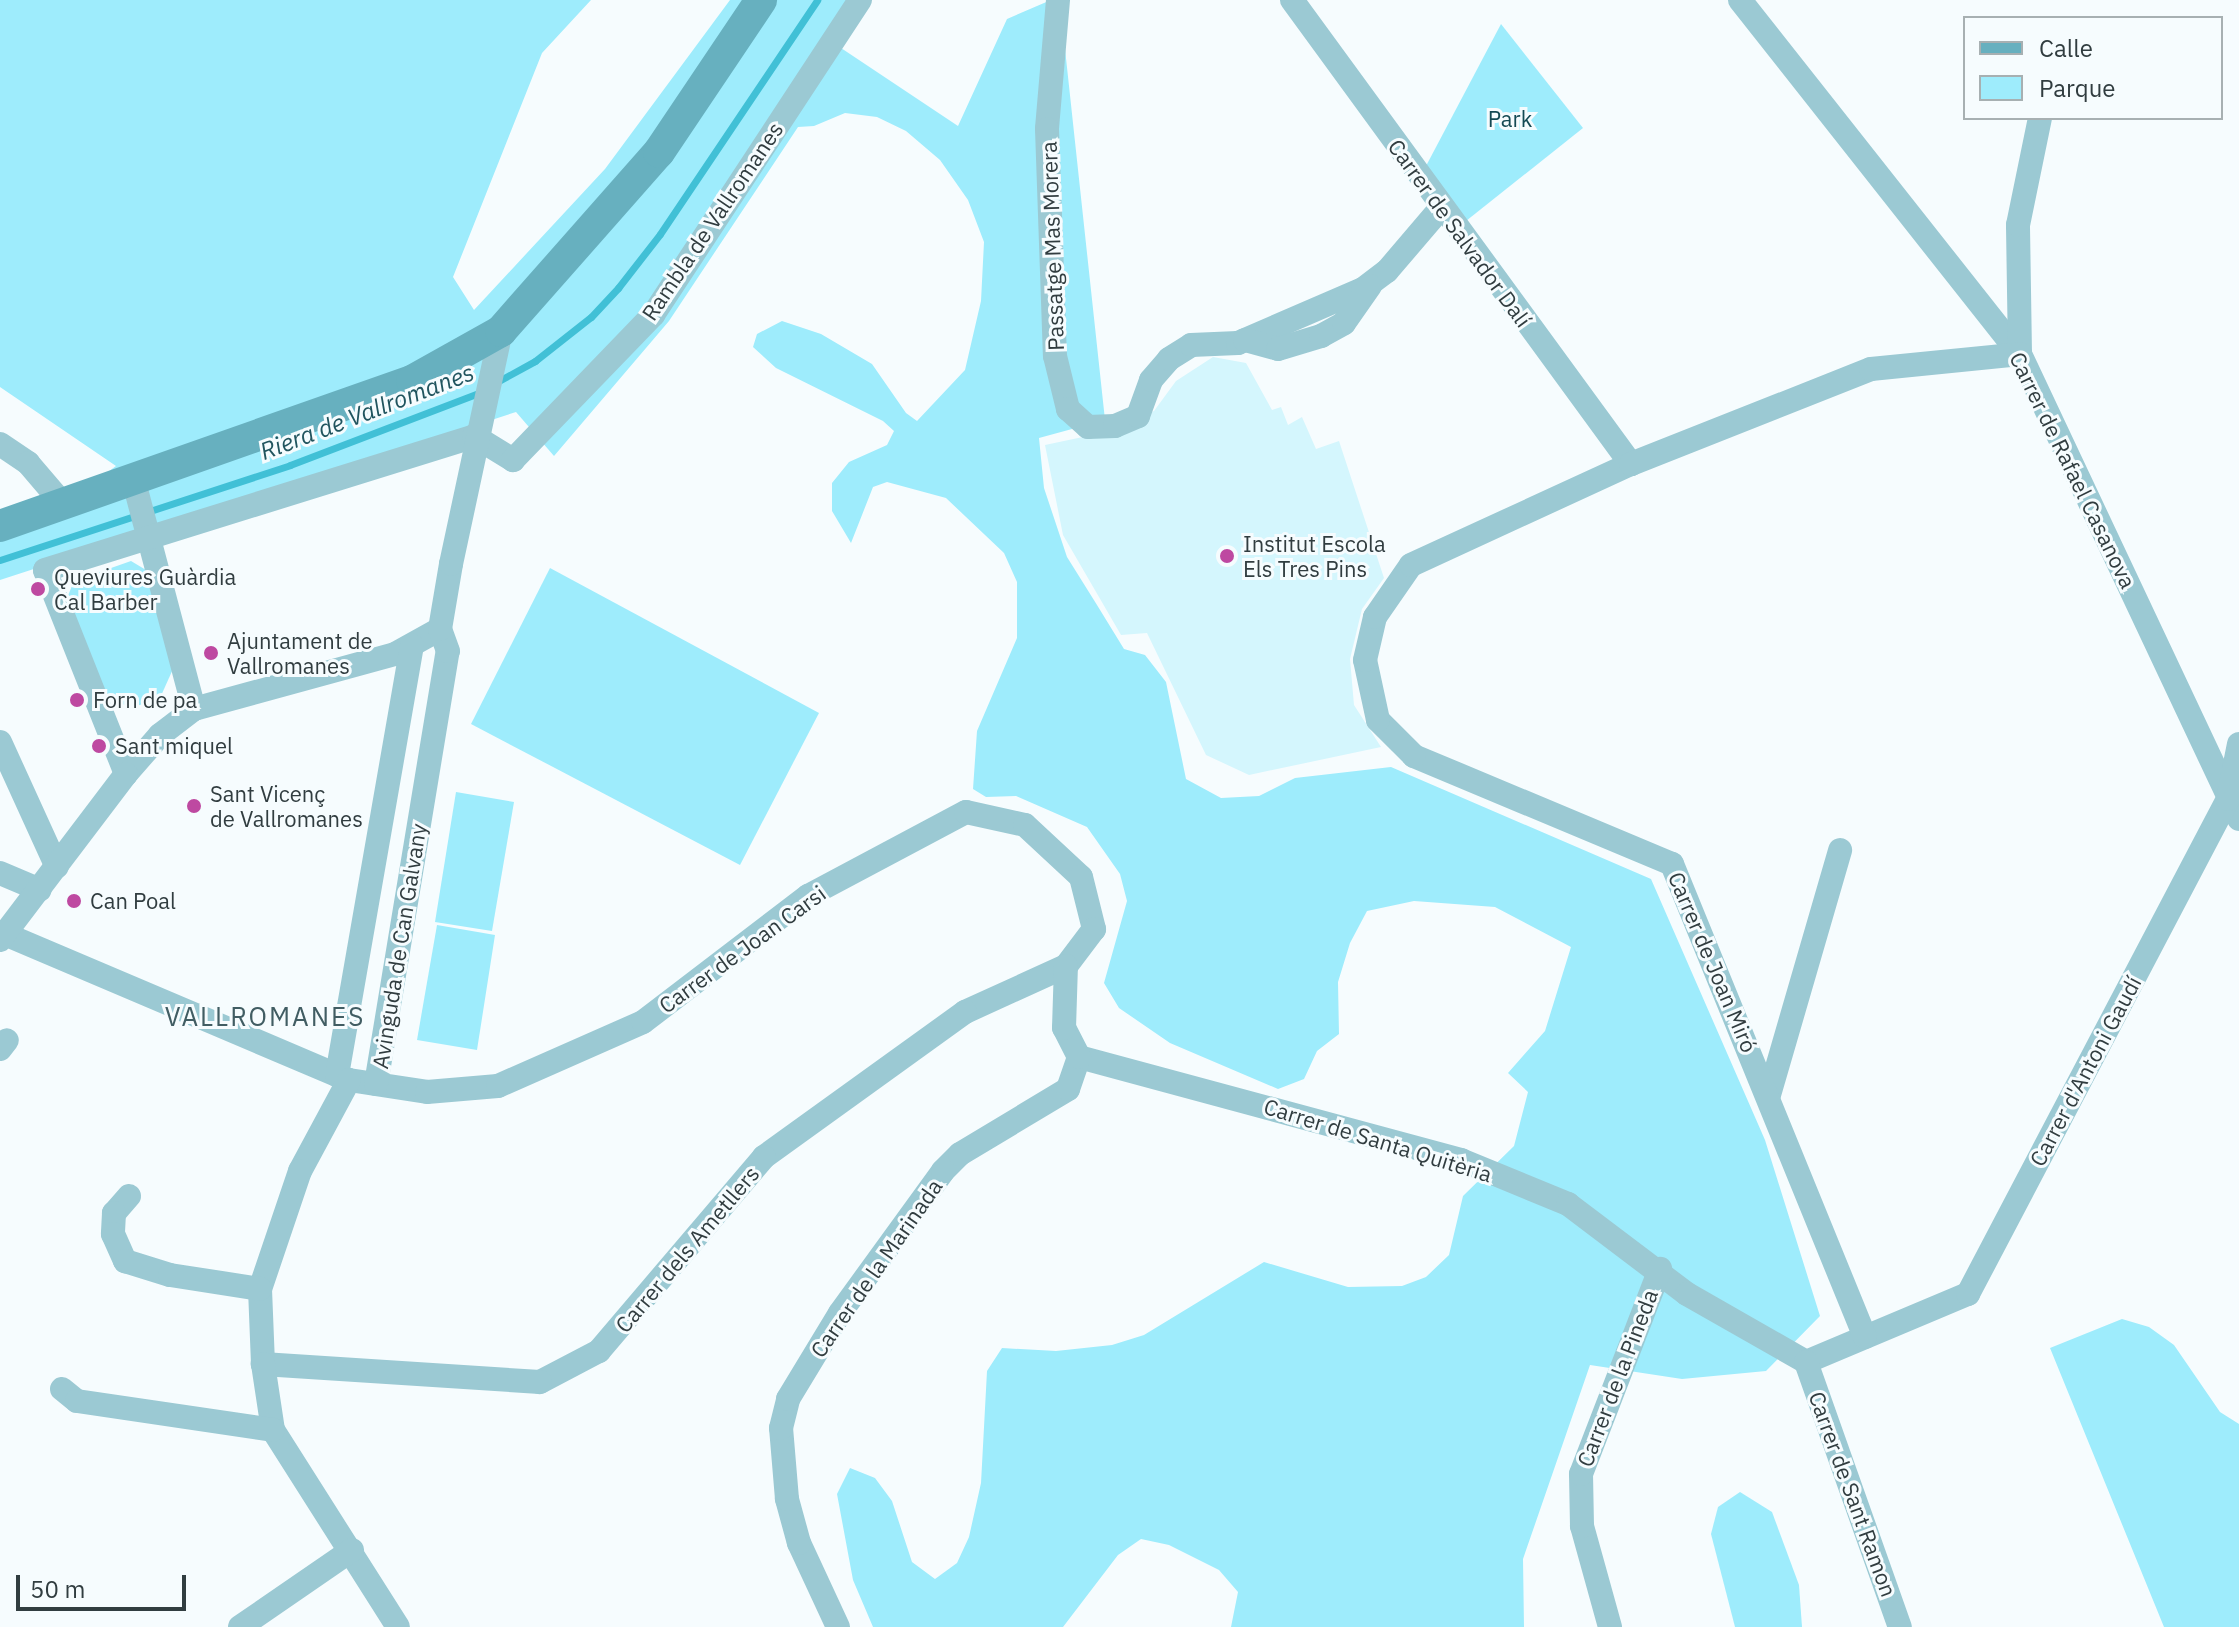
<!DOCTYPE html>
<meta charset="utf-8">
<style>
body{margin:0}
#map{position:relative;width:2239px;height:1627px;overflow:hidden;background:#f6fcfe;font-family:"IBM Plex Sans",sans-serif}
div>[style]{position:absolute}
.built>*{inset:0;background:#d4f6fd}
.green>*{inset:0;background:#9eecfc}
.stream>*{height:7px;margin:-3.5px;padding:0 3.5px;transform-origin:3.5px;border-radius:3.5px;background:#41c0d6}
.street>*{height:24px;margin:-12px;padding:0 12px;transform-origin:12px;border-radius:12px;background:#9bc9d3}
.secondary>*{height:32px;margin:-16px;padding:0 16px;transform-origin:16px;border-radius:16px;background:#67b0bf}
.dots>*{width:22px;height:22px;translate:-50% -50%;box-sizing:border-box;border:4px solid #f6fcfe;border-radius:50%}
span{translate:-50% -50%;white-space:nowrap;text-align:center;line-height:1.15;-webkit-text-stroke:6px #f6fcfe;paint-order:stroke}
.park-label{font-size:22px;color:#144a54}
.street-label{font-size:22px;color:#313d40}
.poi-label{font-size:22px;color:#313d40}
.left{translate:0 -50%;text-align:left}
.water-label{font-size:24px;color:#21555f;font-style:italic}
.quarter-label{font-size:26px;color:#415d63;letter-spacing:2px}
.legend{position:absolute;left:1963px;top:16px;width:260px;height:104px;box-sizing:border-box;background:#f6fcfe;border:2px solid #a7b0b2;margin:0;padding:10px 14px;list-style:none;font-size:24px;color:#313d40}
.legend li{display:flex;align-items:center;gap:16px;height:40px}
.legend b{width:40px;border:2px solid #a7b0b2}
.scale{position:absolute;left:16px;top:1575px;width:170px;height:36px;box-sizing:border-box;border:4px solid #313d40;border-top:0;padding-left:10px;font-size:24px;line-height:28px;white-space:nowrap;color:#313d40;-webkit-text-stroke:6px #f6fcfe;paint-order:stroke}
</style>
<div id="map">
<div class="built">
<i style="clip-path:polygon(1213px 357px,1246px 363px,1272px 410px,1281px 407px,1288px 425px,1302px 417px,1316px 449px,1339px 441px,1384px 578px,1362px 609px,1350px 659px,1354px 705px,1381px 747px,1249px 775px,1206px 755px,1147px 633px,1121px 635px,1063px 535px,1045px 445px,1097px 434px,1154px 411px,1176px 381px)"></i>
</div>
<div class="green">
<i style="clip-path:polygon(0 0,591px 0,542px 53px,453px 277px,474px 310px,605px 169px,730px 0,852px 0,826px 38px,958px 126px,1007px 19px,1051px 0,1062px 21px,1105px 420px,1039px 438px,1044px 488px,1067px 557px,1097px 605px,1124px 649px,1145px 655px,1166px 682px,1186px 779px,1221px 798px,1259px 796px,1295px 778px,1391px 767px,1651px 879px,1765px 1140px,1820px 1316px,1766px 1371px,1682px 1379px,1590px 1365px,1523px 1559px,1524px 1627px,1231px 1627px,1238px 1592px,1219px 1570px,1169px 1545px,1141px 1539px,1118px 1555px,1063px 1627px,873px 1627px,853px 1580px,837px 1494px,850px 1468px,875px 1478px,892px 1501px,912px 1562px,935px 1579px,957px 1563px,969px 1537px,981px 1483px,987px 1371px,1002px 1348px,1056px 1351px,1112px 1345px,1144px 1335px,1264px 1262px,1348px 1287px,1402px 1286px,1426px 1277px,1449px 1255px,1463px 1196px,1514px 1146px,1528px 1092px,1508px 1073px,1545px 1031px,1571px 947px,1495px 907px,1414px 901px,1367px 911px,1350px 943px,1338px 982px,1339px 1034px,1317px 1051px,1304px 1079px,1278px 1089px,1170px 1043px,1119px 1008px,1104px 983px,1127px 901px,1120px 874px,1087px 827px,1016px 796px,986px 797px,973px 789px,977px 731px,1017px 638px,1017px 582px,1004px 553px,946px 498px,887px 482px,873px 487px,851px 543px,832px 511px,832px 483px,849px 462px,887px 445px,894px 431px,883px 421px,776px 368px,753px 347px,757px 334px,782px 321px,821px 334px,872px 364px,906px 413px,917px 421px,965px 370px,981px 301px,984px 242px,968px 200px,940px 160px,906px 131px,877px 117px,845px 113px,814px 126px,798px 127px,669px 321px,554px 456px,516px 412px,0 580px,0 517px,89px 486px,116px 466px,0 387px)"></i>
<i style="clip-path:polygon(1501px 24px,1583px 128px,1466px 221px,1426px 166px)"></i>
<i style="clip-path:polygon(131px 561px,146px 570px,173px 669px,160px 698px,131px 708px,105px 696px,67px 598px,74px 581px)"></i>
<i style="clip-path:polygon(550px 568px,819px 713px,740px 865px,471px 724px)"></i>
<i style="clip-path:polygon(456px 792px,514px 802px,492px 931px,435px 922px)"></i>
<i style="clip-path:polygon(437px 925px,495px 935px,477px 1050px,417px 1040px)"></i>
<i style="clip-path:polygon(2122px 1319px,2149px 1327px,2174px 1345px,2220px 1412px,2239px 1424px,2239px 1627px,2164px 1627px,2050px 1348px)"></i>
<i style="clip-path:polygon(1740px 1492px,1772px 1512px,1799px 1585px,1802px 1627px,1735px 1627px,1711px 1534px,1718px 1507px)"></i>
</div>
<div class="stream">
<i style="left:495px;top:383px;width:46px;rotate:-28.8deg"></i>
<i style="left:535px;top:361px;width:71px;rotate:-38.2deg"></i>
<i style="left:591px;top:317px;width:40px;rotate:-47deg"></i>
<i style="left:618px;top:288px;width:68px;rotate:-52.1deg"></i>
<i style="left:660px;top:234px;width:282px;rotate:-56.1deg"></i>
<i style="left:0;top:560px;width:305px;rotate:-18.1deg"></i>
<i style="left:290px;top:465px;width:204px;rotate:-20.9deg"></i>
</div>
<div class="street">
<i style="left:1058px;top:0;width:129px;rotate:94.9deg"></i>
<i style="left:1047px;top:129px;width:227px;rotate:88deg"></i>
<i style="left:1055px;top:356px;width:55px;rotate:76.2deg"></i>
<i style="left:1068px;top:409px;width:27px;rotate:42deg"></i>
<i style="left:1088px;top:427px;width:27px;rotate:-2deg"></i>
<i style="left:1115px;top:426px;width:25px;rotate:-23deg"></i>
<i style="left:1138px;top:416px;width:38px;rotate:-70deg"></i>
<i style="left:1151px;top:380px;width:28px;rotate:-49deg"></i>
<i style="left:1169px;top:359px;width:26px;rotate:-32deg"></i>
<i style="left:1191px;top:345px;width:47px;rotate:-2.4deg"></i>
<i style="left:1238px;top:343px;width:136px;rotate:-23.4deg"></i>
<i style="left:1363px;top:289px;width:30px;rotate:-37deg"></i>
<i style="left:1387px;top:271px;width:82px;rotate:-49.5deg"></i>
<i style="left:1292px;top:0;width:575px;rotate:53.85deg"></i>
<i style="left:1740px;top:0;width:451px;rotate:51.7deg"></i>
<i style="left:2020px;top:354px;width:514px;rotate:64.78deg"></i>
<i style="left:1245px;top:340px;width:34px;rotate:15deg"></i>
<i style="left:1278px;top:349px;width:45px;rotate:-16.8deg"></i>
<i style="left:1321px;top:336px;width:26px;rotate:-29deg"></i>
<i style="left:1344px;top:323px;width:45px;rotate:-54.9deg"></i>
<i style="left:2020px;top:354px;width:129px;rotate:-90.9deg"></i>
<i style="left:2018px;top:225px;width:109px;rotate:-78.4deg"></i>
<i style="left:0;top:444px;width:34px;rotate:34deg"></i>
<i style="left:28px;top:463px;width:54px;rotate:49.5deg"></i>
<i style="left:134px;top:482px;width:235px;rotate:75.2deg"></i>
<i style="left:440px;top:629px;width:51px;rotate:150.9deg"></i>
<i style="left:395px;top:654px;width:208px;rotate:164.7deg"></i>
<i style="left:194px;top:709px;width:43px;rotate:142.6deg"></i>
<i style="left:160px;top:735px;width:52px;rotate:131.1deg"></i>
<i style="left:126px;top:774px;width:219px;rotate:-111.7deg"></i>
<i style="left:45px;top:570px;width:449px;rotate:-17.3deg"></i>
<i style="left:474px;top:436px;width:46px;rotate:31.6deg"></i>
<i style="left:513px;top:460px;width:202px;rotate:-46deg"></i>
<i style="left:653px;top:315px;width:377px;rotate:-56.7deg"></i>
<i style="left:0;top:742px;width:137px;rotate:65.5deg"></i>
<i style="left:0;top:873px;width:43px;rotate:23deg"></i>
<i style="left:7px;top:935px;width:371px;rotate:23deg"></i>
<i style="left:349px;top:1080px;width:79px;rotate:8.7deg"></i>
<i style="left:427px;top:1092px;width:71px;rotate:-4.8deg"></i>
<i style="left:498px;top:1086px;width:158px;rotate:-23.8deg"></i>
<i style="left:643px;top:1022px;width:208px;rotate:-37.4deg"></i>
<i style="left:808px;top:896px;width:179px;rotate:-28deg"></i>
<i style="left:966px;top:812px;width:60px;rotate:12.4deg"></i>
<i style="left:1025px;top:825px;width:76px;rotate:42.9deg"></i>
<i style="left:1081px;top:877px;width:54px;rotate:76deg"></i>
<i style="left:1094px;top:929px;width:46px;rotate:127.1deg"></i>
<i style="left:1066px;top:966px;width:111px;rotate:155.5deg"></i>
<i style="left:965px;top:1012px;width:248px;rotate:144.2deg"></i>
<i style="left:764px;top:1157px;width:255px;rotate:130.4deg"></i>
<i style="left:599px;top:1351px;width:67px;rotate:152.3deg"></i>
<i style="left:540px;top:1382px;width:278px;rotate:-176.3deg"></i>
<i style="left:0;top:940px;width:208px;rotate:-52.8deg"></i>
<i style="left:0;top:1049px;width:11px;rotate:-52deg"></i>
<i style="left:1079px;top:1057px;width:396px;rotate:15.1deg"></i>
<i style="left:1461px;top:1160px;width:116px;rotate:22.4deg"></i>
<i style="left:1568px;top:1204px;width:149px;rotate:37.1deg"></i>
<i style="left:1687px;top:1294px;width:137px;rotate:29.7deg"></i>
<i style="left:1806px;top:1362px;width:176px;rotate:-22.8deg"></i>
<i style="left:1968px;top:1294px;width:559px;rotate:-62.29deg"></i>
<i style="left:2228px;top:799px;width:56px;rotate:-78.7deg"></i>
<i style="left:337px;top:1075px;width:436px;rotate:-80.1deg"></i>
<i style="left:349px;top:1080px;width:103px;rotate:118.3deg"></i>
<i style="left:300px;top:1171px;width:125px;rotate:108.7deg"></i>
<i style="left:260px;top:1289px;width:75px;rotate:87.7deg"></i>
<i style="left:263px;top:1364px;width:67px;rotate:81.4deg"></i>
<i style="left:273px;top:1430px;width:233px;rotate:57.6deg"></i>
<i style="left:376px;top:1084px;width:439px;rotate:-80.6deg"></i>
<i style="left:448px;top:651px;width:23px;rotate:-110deg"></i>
<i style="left:440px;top:629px;width:66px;rotate:-80.4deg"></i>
<i style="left:451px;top:564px;width:238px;rotate:-77.9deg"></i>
<i style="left:1769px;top:1095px;width:255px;rotate:-73.8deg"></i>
<i style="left:129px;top:1196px;width:23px;rotate:131deg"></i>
<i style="left:114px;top:1213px;width:21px;rotate:93deg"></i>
<i style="left:113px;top:1234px;width:30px;rotate:66deg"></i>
<i style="left:125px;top:1261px;width:47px;rotate:17.3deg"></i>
<i style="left:170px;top:1275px;width:91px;rotate:8.8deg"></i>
<i style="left:1865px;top:1337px;width:511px;rotate:-112.2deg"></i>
<i style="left:1672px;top:864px;width:280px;rotate:-157.3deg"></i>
<i style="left:1414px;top:756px;width:51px;rotate:-135deg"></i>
<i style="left:1378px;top:720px;width:61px;rotate:-102.2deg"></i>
<i style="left:1365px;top:660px;width:44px;rotate:-76.9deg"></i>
<i style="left:1375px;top:617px;width:63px;rotate:-55.3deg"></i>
<i style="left:1411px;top:565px;width:242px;rotate:-24.7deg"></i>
<i style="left:1631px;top:464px;width:258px;rotate:-21.6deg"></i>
<i style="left:1871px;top:369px;width:150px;rotate:-5.7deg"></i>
<i style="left:1806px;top:1362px;width:281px;rotate:70.5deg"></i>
<i style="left:62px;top:1389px;width:19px;rotate:39deg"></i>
<i style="left:77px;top:1401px;width:198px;rotate:8.4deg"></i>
<i style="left:240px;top:1627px;width:136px;rotate:-34.5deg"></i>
<i style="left:838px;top:1627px;width:93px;rotate:-114.9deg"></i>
<i style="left:799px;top:1543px;width:46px;rotate:-105.3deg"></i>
<i style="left:787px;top:1499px;width:71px;rotate:-94.8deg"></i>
<i style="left:781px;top:1428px;width:30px;rotate:-76deg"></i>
<i style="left:788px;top:1399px;width:100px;rotate:-58.8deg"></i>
<i style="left:840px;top:1313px;width:175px;rotate:-54deg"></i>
<i style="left:943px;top:1171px;width:24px;rotate:-45deg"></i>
<i style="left:960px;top:1154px;width:126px;rotate:-31deg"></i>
<i style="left:1068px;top:1089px;width:34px;rotate:-71deg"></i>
<i style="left:1079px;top:1057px;width:33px;rotate:-117deg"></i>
<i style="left:1064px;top:1028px;width:62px;rotate:-88.2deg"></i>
<i style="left:1610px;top:1627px;width:105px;rotate:-105.5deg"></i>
<i style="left:1582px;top:1526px;width:52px;rotate:-91.1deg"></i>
<i style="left:1581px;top:1474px;width:220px;rotate:-68.9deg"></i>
</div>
<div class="secondary">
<i style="left:0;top:526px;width:437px;rotate:-19.4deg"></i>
<i style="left:412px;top:381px;width:102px;rotate:-29.3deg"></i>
<i style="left:501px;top:331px;width:239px;rotate:-48.6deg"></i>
<i style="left:659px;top:152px;width:183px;rotate:-56.1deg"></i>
</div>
<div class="dots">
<i style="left:1227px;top:556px;background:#be49a1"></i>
<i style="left:38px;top:589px;background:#be49a1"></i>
<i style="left:211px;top:653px;background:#be49a1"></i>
<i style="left:77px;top:700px;background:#be49a1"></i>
<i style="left:99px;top:746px;background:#be49a1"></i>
<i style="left:194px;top:806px;background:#be49a1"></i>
<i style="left:74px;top:901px;background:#be49a1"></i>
</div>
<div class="park-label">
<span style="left:1510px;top:119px">Park</span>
</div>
<div class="street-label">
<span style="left:712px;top:221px;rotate:-56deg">Rambla de Vallromanes</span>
<span style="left:1460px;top:233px;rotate:54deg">Carrer de Salvador Dalí</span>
<span style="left:1052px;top:246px;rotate:-92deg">Passatge Mas Morera</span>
<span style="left:2073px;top:470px;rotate:64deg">Carrer de Rafael Casanova</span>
<span style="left:399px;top:946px;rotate:-81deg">Avinguda de Can Galvany</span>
<span style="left:742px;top:949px;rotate:-36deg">Carrer de Joan Carsi</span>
<span style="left:1713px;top:962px;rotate:67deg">Carrer de Joan Miró</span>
<span style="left:2085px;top:1071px;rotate:-62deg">Carrer d'Antoni Gaudí</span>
<span style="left:1378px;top:1140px;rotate:17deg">Carrer de Santa Quitèria</span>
<span style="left:687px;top:1249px;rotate:-50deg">Carrer dels Ametllers</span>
<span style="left:876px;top:1268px;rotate:-55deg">Carrer de la Marinada</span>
<span style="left:1617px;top:1378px;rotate:-69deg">Carrer de la Pineda</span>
<span style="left:1853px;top:1494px;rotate:70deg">Carrer de Sant Ramon</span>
</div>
<div class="poi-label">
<span class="left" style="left:1243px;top:556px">Institut Escola<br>Els Tres Pins</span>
<span class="left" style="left:54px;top:589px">Queviures Guàrdia<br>Cal Barber</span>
<span class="left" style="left:227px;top:653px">Ajuntament de<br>Vallromanes</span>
<span class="left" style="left:93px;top:700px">Forn de pa</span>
<span class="left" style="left:115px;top:746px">Sant miquel</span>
<span class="left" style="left:210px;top:806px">Sant Vicenç<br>de Vallromanes</span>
<span class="left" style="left:90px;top:901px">Can Poal</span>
</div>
<div class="water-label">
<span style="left:367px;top:412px;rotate:-21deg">Riera de Vallromanes</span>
</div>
<div class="quarter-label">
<span style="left:265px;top:1017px">VALLROMANES</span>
</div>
<ul class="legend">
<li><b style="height:10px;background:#67b0bf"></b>Calle</li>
<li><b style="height:22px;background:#9eecfc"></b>Parque</li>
</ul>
<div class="scale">50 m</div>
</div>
